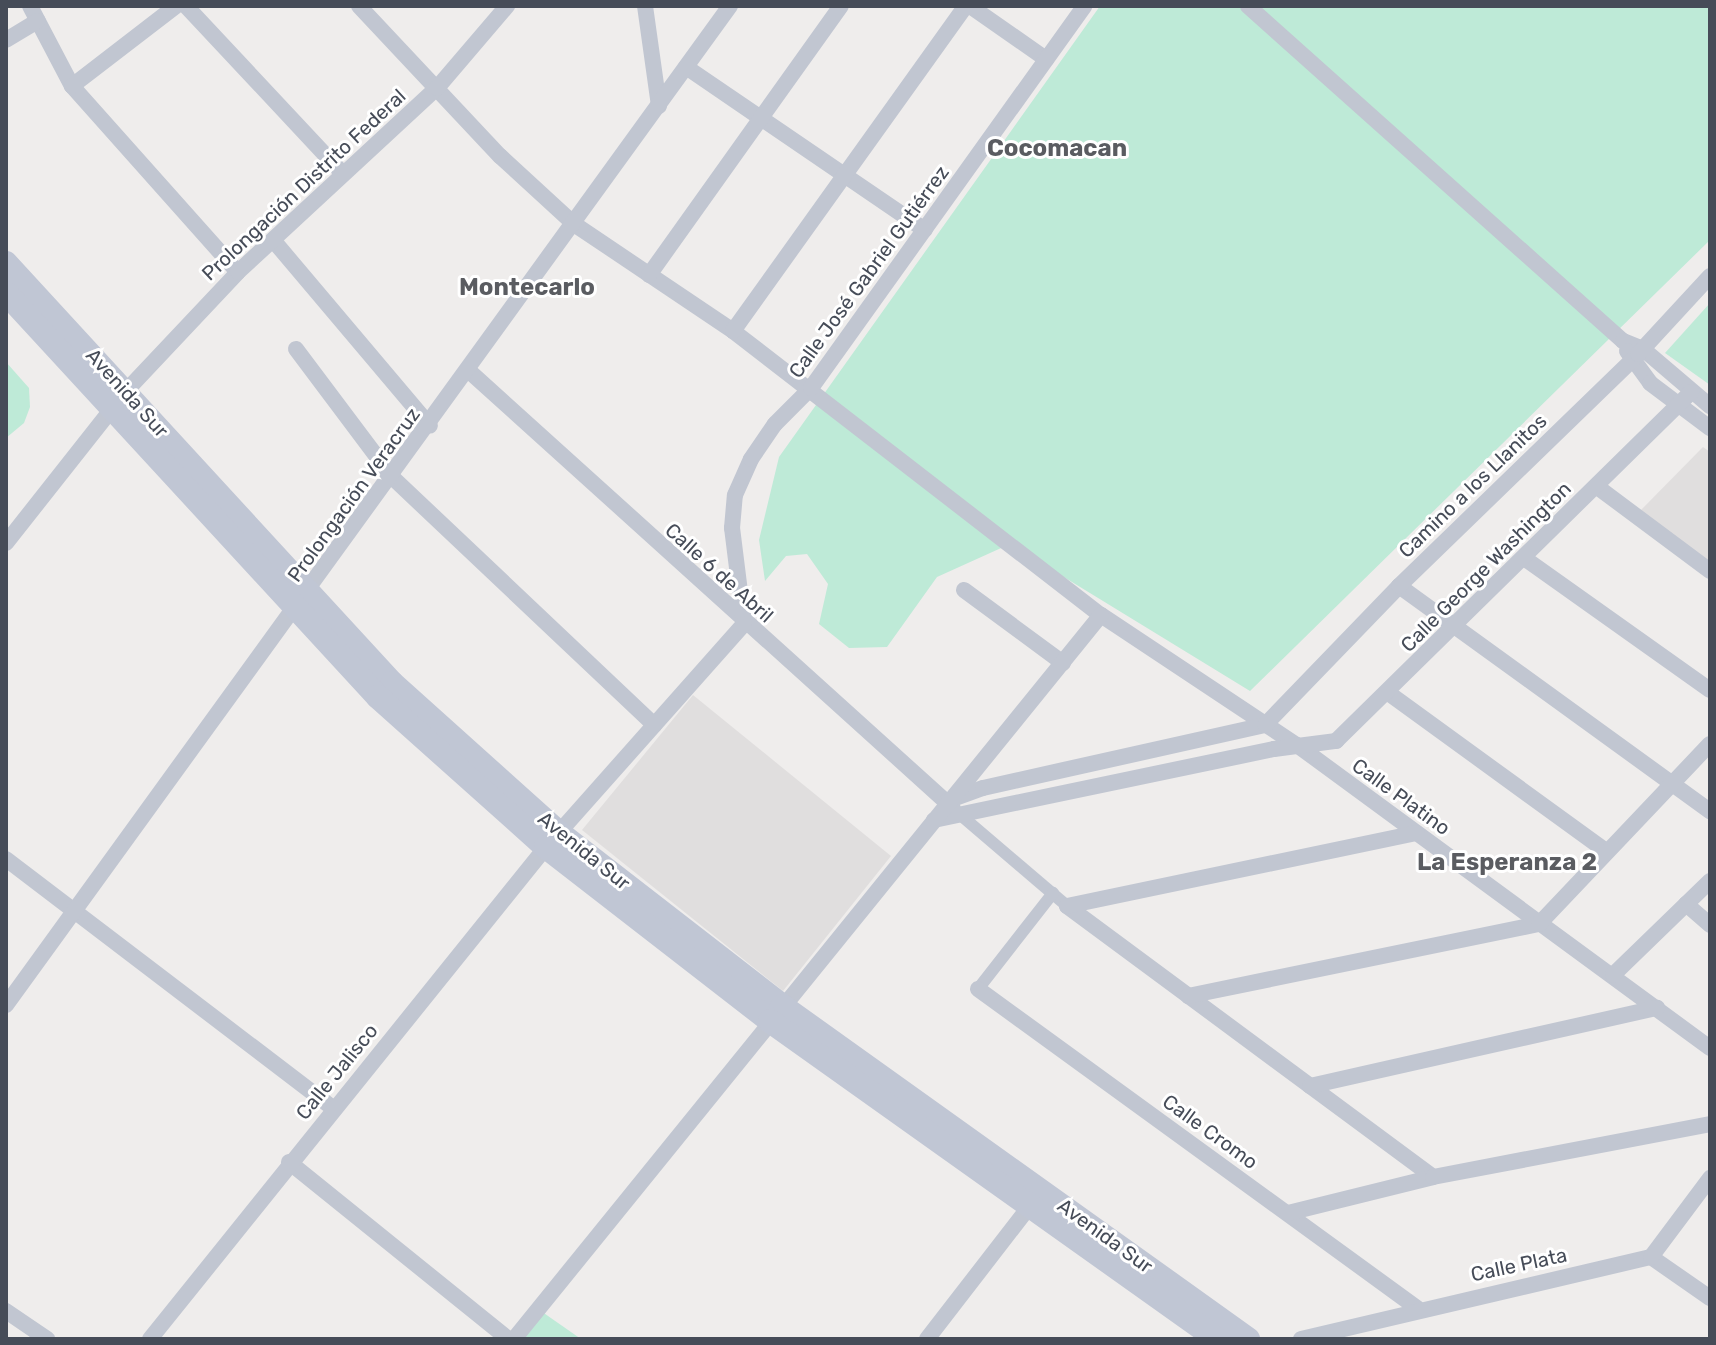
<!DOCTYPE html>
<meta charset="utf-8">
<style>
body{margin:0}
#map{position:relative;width:1716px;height:1345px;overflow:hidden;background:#efedec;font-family:Rubik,sans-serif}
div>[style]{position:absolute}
.education>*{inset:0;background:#e0dede}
.green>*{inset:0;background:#beead7}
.pedestrian>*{height:12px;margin:-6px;padding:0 6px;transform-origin:6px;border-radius:6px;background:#c1c6d1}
.minor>*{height:16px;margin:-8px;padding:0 8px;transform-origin:8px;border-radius:8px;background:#c1c6d1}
.secondary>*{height:24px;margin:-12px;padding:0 12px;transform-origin:12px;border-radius:12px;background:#c0c6d4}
span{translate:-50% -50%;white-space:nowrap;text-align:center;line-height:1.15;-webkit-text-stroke:6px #fff;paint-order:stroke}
.street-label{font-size:20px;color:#464c58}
.quarter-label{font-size:24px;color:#5a5c61;font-weight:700}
.frame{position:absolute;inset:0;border:8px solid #464c58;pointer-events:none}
</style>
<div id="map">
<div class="education">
<i style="clip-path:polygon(1703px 447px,1710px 452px,1710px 563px,1639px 512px)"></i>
<i style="clip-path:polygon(693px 695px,891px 856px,783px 991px,582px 830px)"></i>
</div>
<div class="green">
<i style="clip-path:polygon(1100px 6px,1710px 6px,1710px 240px,1250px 691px,1010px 544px,937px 577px,887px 647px,849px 648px,819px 624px,828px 584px,807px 554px,786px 556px,765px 581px,759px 540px,779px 457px)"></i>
<i style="clip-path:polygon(1710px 303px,1710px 385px,1665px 353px)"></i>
<i style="clip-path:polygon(6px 362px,29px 388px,30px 407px,24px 423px,6px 438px)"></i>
<i style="clip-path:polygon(538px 1309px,581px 1339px,514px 1339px)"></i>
</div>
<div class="pedestrian">
<i style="left:957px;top:812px;width:145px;rotate:40.5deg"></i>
<i style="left:978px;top:989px;width:122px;rotate:-52deg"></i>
</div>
<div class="minor">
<i style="left:30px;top:6px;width:90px;rotate:62.3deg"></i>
<i style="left:72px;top:86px;width:249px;rotate:48.3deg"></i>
<i style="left:186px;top:6px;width:230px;rotate:46.9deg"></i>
<i style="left:359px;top:6px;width:206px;rotate:46.8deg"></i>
<i style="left:500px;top:156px;width:100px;rotate:42.6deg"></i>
<i style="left:574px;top:224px;width:192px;rotate:33.9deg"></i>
<i style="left:733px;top:331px;width:465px;rotate:37.7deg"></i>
<i style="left:1101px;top:615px;width:235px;rotate:33.6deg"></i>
<i style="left:1297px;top:745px;width:512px;rotate:36.27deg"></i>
<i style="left:645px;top:6px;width:101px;rotate:82deg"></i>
<i style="left:970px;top:6px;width:93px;rotate:34.9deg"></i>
<i style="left:1248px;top:6px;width:503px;rotate:41.78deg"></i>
<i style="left:1623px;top:341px;width:22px;rotate:22deg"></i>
<i style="left:1643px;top:349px;width:88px;rotate:40.4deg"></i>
<i style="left:6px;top:40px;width:37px;rotate:-31deg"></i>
<i style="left:686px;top:67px;width:289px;rotate:34.3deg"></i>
<i style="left:72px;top:86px;width:131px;rotate:-37.6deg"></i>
<i style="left:273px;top:240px;width:243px;rotate:49.8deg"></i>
<i style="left:649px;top:275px;width:330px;rotate:-54.5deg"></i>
<i style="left:733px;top:331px;width:400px;rotate:-54.4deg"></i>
<i style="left:296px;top:349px;width:160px;rotate:53.1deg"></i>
<i style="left:392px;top:477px;width:361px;rotate:43.4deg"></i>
<i style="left:1627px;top:351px;width:39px;rotate:54deg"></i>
<i style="left:1650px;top:383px;width:75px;rotate:36.9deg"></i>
<i style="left:469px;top:371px;width:652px;rotate:42.08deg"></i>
<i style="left:1596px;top:486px;width:142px;rotate:36.7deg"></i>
<i style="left:6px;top:543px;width:194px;rotate:-51.7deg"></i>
<i style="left:126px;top:391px;width:163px;rotate:-46.7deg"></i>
<i style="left:238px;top:272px;width:271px;rotate:-42.8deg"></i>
<i style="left:437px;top:88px;width:108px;rotate:-49.5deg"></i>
<i style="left:1524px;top:558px;width:228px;rotate:35.4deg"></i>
<i style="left:1399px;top:586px;width:384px;rotate:35.9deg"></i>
<i style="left:964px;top:590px;width:123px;rotate:36.4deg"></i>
<i style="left:744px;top:624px;width:97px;rotate:-97.1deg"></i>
<i style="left:732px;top:528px;width:33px;rotate:-85deg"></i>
<i style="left:735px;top:495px;width:39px;rotate:-66deg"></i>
<i style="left:751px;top:459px;width:42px;rotate:-55.6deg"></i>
<i style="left:775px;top:424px;width:51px;rotate:-45deg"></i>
<i style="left:811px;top:388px;width:470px;rotate:-54.4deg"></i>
<i style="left:1387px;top:692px;width:271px;rotate:36deg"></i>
<i style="left:947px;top:801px;width:38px;rotate:-20deg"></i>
<i style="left:983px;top:788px;width:289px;rotate:-12.6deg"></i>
<i style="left:1265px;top:725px;width:193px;rotate:-46deg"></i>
<i style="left:1399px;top:586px;width:333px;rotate:-44.1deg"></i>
<i style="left:1638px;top:354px;width:106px;rotate:-47.3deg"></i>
<i style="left:934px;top:820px;width:347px;rotate:-11.8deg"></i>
<i style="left:1274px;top:749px;width:63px;rotate:-7.4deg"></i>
<i style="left:1336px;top:741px;width:498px;rotate:-44.5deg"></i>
<i style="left:6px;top:859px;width:411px;rotate:37.3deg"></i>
<i style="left:1686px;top:904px;width:32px;rotate:41deg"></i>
<i style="left:1067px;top:906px;width:455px;rotate:36.5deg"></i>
<i style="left:1067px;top:906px;width:357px;rotate:-11.8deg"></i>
<i style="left:1613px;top:975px;width:135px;rotate:-44.1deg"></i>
<i style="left:978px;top:989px;width:543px;rotate:36deg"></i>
<i style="left:1188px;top:996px;width:358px;rotate:-11.6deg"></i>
<i style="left:1539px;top:924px;width:248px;rotate:-46.5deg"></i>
<i style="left:6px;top:1005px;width:1234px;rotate:-54.07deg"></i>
<i style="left:1310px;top:1086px;width:356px;rotate:-12.7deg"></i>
<i style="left:289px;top:1162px;width:282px;rotate:38.9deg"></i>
<i style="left:1288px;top:1213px;width:149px;rotate:-13.9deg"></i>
<i style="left:1433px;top:1177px;width:282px;rotate:-10.8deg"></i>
<i style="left:1651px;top:1257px;width:72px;rotate:34.8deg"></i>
<i style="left:6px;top:1311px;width:50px;rotate:34.3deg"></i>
<i style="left:150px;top:1339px;width:632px;rotate:-51.17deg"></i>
<i style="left:546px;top:847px;width:298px;rotate:-48.4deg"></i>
<i style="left:514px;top:1339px;width:932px;rotate:-50.97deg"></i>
<i style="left:927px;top:1339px;width:178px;rotate:-52.3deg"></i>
<i style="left:1301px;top:1339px;width:359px;rotate:-13.2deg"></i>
<i style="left:1651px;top:1257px;width:99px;rotate:-53.2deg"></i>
</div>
<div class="secondary">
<i style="left:6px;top:263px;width:570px;rotate:47.42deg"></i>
<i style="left:392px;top:683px;width:223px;rotate:41.9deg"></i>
<i style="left:558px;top:832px;width:284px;rotate:37.8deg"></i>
<i style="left:782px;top:1006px;width:573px;rotate:35.55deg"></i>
<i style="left:6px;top:293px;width:549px;rotate:47.36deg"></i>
<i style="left:378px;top:697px;width:225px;rotate:41.8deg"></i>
<i style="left:546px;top:847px;width:284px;rotate:37.8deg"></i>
<i style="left:770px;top:1021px;width:549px;rotate:35.43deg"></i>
</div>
<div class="street-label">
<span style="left:304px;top:185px;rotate:-43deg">Prolongación Distrito Federal</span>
<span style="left:869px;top:272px;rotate:-54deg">Calle José Gabriel Gutiérrez</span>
<span style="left:127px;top:393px;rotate:48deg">Avenida Sur</span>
<span style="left:1473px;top:486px;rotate:-44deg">Camino a los Llanitos</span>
<span style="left:354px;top:495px;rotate:-54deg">Prolongación Veracruz</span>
<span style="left:1486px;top:567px;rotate:-45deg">Calle George Washington</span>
<span style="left:719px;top:573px;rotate:42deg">Calle 6 de Abril</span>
<span style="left:1401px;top:797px;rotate:36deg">Calle Platino</span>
<span style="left:584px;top:851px;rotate:39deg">Avenida Sur</span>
<span style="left:337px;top:1072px;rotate:-51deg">Calle Jalisco</span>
<span style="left:1210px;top:1132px;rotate:36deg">Calle Cromo</span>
<span style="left:1105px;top:1236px;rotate:36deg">Avenida Sur</span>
<span style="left:1519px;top:1265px;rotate:-12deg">Calle Plata</span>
</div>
<div class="quarter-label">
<span style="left:1057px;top:149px">Cocomacan</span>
<span style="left:527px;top:288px">Montecarlo</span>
<span style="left:1507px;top:863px">La Esperanza 2</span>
</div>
<div class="frame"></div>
</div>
